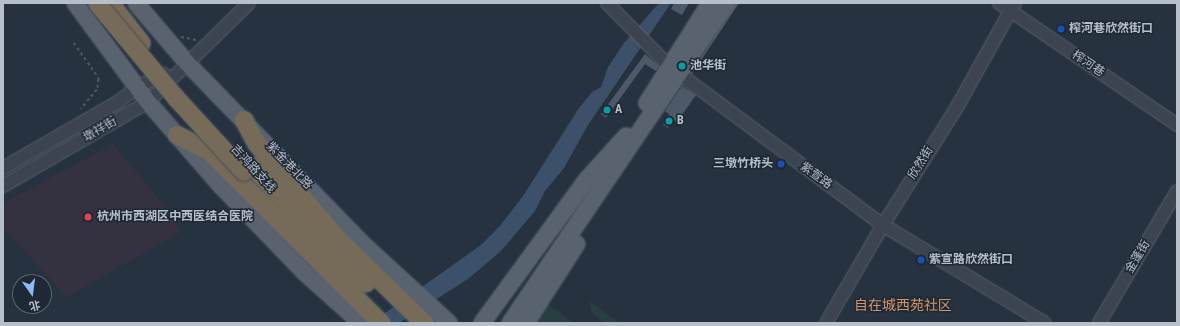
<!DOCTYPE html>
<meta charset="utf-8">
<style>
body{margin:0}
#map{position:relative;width:1180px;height:326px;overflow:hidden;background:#263240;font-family:"Roboto Condensed","Noto Sans SC",sans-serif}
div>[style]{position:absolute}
.medical>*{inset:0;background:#343241}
.green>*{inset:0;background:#283f41}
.water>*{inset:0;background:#3c5069}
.building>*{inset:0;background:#4d5969}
.path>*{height:1.5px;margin-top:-0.75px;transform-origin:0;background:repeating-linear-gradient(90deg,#475c5e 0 3px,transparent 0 6px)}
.roads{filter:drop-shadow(0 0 1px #58626e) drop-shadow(0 0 1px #58626e)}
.minor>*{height:12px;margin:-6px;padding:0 6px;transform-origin:6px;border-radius:6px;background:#3b4450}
.major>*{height:16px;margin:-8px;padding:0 8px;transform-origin:8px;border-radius:8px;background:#596370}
.highway>*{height:18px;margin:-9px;padding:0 9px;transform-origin:9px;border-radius:9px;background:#766a58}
.bridges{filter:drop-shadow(0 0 1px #454f5b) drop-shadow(0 0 1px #454f5b)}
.highway-bridge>*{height:18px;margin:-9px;padding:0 9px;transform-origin:9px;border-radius:9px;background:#766a58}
.dots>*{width:11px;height:11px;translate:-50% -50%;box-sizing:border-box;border:2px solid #1f2936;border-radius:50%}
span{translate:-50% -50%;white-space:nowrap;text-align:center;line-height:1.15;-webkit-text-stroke:3px #1f2936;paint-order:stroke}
.poi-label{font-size:12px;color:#b7bfcb;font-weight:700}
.left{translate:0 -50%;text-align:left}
.right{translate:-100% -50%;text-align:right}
.street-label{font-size:12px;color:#b7bfcb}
.quarter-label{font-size:14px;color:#d39669}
.frame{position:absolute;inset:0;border:4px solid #b7bfcb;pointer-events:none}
.north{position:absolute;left:12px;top:274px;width:40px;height:40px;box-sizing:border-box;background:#1f2936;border:1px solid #5c6572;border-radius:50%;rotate:166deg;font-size:11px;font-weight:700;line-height:16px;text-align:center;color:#b7bfcb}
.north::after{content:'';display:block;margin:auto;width:14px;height:18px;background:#91b9f6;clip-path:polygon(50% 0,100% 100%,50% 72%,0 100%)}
</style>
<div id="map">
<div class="medical">
<i style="clip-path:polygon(113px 144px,166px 207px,181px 232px,67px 297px,3px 228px,3px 203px)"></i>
</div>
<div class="green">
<i style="clip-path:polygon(589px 301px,620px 323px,604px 323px,592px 313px)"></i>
<i style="clip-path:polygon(547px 304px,573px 323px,533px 323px)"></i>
</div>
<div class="water">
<i style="clip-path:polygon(659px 3px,671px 3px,588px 125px,564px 168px,545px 191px,535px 211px,501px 251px,468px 279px,399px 323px,371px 323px,481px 245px,499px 227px,523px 196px,579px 108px,592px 92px,601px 87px,608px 67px,624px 43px)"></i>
</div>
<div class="building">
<i style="clip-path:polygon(674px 3px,689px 3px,682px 15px,671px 9px)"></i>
<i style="clip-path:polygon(736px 3px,739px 3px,692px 74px,691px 73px)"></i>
<i style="clip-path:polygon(645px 54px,659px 66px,656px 71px,645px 64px,606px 118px,601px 114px)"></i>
<i style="clip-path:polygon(682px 86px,696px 95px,677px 122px,674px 120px,668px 128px,663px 125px,669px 114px,665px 111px)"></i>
</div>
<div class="path">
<i style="left:181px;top:37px;width:16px;rotate:11deg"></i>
<i style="left:74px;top:43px;width:44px;rotate:55.2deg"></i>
<i style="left:99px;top:79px;width:11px;rotate:100deg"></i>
<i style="left:97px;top:90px;width:25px;rotate:130deg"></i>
</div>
<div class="roads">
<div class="minor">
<i style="left:607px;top:3px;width:90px;rotate:45.5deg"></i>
<i style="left:670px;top:67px;width:265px;rotate:36.6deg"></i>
<i style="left:883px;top:225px;width:189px;rotate:31.2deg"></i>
<i style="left:999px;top:3px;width:216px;rotate:34.4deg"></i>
<i style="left:3px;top:168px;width:133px;rotate:-29.9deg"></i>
<i style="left:118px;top:102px;width:24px;rotate:-38deg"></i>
<i style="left:137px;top:87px;width:30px;rotate:-26deg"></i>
<i style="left:3px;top:186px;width:168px;rotate:-30.1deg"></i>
<i style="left:148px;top:102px;width:141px;rotate:-44.4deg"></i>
<i style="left:826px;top:323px;width:113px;rotate:-59.8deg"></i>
<i style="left:883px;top:225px;width:139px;rotate:-57.9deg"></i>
<i style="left:957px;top:107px;width:119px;rotate:-60.9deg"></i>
<i style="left:1099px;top:323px;width:153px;rotate:-59.4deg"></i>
</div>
<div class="major">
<i style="left:75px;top:3px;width:123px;rotate:53.6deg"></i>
<i style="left:148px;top:102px;width:108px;rotate:49.1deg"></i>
<i style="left:219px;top:184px;width:124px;rotate:46deg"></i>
<i style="left:305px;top:273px;width:75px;rotate:41.8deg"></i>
<i style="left:136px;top:3px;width:79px;rotate:49.6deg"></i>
<i style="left:187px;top:63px;width:255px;rotate:45.8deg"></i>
<i style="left:365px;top:246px;width:114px;rotate:42.5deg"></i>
<i style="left:647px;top:103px;width:118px;rotate:-57.8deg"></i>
<i style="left:482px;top:323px;width:178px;rotate:-53.9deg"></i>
<i style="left:587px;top:179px;width:58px;rotate:-47.8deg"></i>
<i style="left:510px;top:323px;width:387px;rotate:-55.9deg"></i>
<i style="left:526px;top:323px;width:94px;rotate:-57.2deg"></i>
</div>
<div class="highway">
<i style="left:110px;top:3px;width:51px;rotate:52.2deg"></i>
<i style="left:244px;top:120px;width:27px;rotate:62deg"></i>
<i style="left:257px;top:144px;width:123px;rotate:49.6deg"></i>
<i style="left:337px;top:238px;width:122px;rotate:44.3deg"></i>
<i style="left:177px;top:135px;width:37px;rotate:27deg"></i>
<i style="left:210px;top:152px;width:242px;rotate:45deg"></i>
<i style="left:252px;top:166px;width:117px;rotate:47.1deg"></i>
<i style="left:332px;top:252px;width:46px;rotate:42.4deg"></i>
</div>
</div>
<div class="bridges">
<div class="highway-bridge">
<i style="left:97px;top:3px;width:125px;rotate:50.2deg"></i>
<i style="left:177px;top:99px;width:99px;rotate:47.5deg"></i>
</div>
</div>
<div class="dots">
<i style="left:1061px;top:29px;background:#1a4fb4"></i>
<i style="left:682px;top:66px;background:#0f9aa8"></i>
<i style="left:607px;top:110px;background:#0f9aa8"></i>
<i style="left:669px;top:121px;background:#0f9aa8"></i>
<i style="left:781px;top:164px;background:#1a4fb4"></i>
<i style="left:88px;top:217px;background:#e0444e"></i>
<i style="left:921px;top:260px;background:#1a4fb4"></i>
</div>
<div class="poi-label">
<span class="left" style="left:1069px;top:29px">榨河巷欣然街口</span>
<span class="left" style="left:690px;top:66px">池华街</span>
<span class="left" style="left:615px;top:110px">A</span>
<span class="left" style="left:677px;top:121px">B</span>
<span class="right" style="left:773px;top:164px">三墩竹桥头</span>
<span class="left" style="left:97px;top:217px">杭州市西湖区中西医结合医院</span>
<span class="left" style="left:929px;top:260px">紫宣路欣然街口</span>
</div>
<div class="street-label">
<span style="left:1088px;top:64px;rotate:34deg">榨河巷</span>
<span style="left:100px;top:130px;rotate:-30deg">墩祥街</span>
<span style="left:921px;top:163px;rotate:-58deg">欣然街</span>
<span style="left:289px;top:166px;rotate:46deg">紫金港北路</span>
<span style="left:253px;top:169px;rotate:48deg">吉鸿路支线</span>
<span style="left:816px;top:176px;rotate:36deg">紫萱路</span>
<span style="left:1138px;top:257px;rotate:-59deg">金蓬街</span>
</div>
<div class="quarter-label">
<span style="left:903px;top:305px">自在城西苑社区</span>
</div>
<div class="frame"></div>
<div class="north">北</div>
</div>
